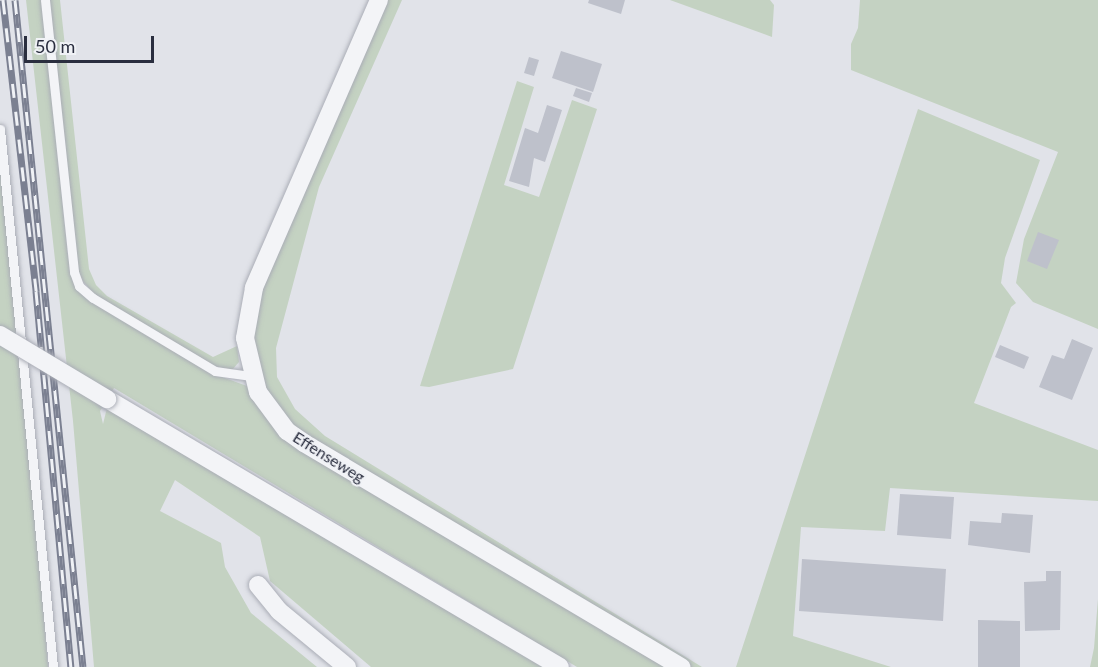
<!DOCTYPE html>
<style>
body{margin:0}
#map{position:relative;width:1098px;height:667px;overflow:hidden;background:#e1e3e9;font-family:Lato,sans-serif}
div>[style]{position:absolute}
.green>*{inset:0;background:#c4d2c2}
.building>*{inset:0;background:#bec1cb}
.roads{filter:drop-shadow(0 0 2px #aaadb6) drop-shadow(0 0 2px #aaadb6)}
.service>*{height:9px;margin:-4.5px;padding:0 4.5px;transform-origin:4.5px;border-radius:4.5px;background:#f3f4f7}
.minor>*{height:18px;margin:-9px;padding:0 9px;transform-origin:9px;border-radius:9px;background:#f3f4f7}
.rail>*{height:7px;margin-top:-3.5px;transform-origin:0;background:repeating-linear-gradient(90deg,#f0f2f6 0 14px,#7b8091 0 28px);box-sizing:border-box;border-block:2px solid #7b8091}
.bridges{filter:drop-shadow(0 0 2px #aaadb6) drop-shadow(0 0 2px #aaadb6)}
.minor-bridge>*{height:18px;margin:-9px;padding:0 9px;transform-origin:9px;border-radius:9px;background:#f3f4f7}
span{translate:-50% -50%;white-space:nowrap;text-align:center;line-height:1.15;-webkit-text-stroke:4.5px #f0f2f6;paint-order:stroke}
.street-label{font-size:16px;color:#2a2e3f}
.scale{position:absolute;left:24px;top:36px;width:130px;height:27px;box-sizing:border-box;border:3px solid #2a2e3f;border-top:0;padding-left:8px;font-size:18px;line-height:21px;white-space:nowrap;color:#2a2e3f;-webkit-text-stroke:4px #f0f2f6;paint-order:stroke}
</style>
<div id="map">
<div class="green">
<i style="clip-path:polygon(26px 0,42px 0,68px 257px,77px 289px,211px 373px,247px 386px,267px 416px,670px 667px,577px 667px,114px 388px,100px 411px,103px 424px,107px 408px,542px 667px,371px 667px,270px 581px,260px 537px,175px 480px,160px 511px,221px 543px,225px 567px,251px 613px,317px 667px,94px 667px,73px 421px)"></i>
<i style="clip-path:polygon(49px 0,60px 0,89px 269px,96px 285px,107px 296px,213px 357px,237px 346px,239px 362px,232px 370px,214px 366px,96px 296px,82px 280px,78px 269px)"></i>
<i style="clip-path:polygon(385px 0,402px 0,319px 187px,276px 348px,277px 377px,295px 409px,325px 436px,702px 667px,690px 667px,295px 431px,258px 376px,251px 317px)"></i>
<i style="clip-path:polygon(670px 0,770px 0,774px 5px,772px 37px)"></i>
<i style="clip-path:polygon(860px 0,1098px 0,1098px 329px,1033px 302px,1016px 283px,1024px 239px,1058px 152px,851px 70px,851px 44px,858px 28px)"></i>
<i style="clip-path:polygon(517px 81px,534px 87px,504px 185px,539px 197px,572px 100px,597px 109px,513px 369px,429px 387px,420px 386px)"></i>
<i style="clip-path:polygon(918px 109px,1040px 160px,1005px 258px,1001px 283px,1016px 303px,1011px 307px,974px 403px,1098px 450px,1098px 501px,890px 488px,885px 531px,801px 527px,793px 636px,891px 667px,736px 667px)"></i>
<i style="clip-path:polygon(0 160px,35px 504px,48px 667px,0 667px)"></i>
<i style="clip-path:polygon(1098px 599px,1098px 667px,1090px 667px,1094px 648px)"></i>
</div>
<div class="building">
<i style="clip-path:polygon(589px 0,625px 0,621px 14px,588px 3px)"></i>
<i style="clip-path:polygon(561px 51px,602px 64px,593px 92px,552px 78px)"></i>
<i style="clip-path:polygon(529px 57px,539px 60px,534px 76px,524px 73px)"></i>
<i style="clip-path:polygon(576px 88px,592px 93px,589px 102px,573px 96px)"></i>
<i style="clip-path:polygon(547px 105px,562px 110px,545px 162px,534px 158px,529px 187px,509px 181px,525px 128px,538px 133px)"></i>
<i style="clip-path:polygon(1038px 232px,1059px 240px,1047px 269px,1027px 261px)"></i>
<i style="clip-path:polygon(1072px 339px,1093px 348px,1072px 400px,1039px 387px,1052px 355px,1064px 359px)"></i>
<i style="clip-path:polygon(1000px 345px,1029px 357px,1024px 369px,995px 357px)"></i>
<i style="clip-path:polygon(900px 494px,954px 497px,951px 539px,897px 535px)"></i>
<i style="clip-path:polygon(1002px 513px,1033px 515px,1030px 553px,968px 545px,970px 521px,1001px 523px)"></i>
<i style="clip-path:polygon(802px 559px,946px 569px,943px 621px,799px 611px)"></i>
<i style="clip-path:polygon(1046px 571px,1061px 571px,1060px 630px,1025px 631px,1024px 582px,1046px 581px)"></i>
<i style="clip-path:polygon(978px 620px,1020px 621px,1020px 667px,978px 667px)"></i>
</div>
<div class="roads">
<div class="service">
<i style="left:45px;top:0;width:274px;rotate:83.9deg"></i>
<i style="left:74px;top:272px;width:15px;rotate:70deg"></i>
<i style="left:79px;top:286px;width:18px;rotate:41deg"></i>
<i style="left:93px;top:298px;width:142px;rotate:30.9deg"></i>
<i style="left:215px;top:371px;width:37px;rotate:8deg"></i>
<i style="left:0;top:129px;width:541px;rotate:84.37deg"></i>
</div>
<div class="minor">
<i style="left:379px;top:0;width:314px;rotate:113.5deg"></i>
<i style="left:254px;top:288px;width:51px;rotate:100.2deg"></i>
<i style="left:245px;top:338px;width:56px;rotate:76.5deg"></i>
<i style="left:258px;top:392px;width:49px;rotate:53.4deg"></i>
<i style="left:287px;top:431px;width:21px;rotate:35deg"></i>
<i style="left:304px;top:443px;width:439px;rotate:30.7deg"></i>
<i style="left:107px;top:399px;width:526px;rotate:30.61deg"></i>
<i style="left:258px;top:585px;width:33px;rotate:51deg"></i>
<i style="left:279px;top:611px;width:88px;rotate:39.5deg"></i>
</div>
</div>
<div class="rail">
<i style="left:3px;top:0;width:293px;rotate:83.5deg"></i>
<i style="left:36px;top:291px;width:378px;rotate:84.7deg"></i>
<i style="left:15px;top:0;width:670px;rotate:84.18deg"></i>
</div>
<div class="bridges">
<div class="minor-bridge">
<i style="left:0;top:335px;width:125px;rotate:30.9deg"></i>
</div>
</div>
<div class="street-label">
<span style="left:329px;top:457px;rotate:32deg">Effenseweg</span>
</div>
<div class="scale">50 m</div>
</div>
